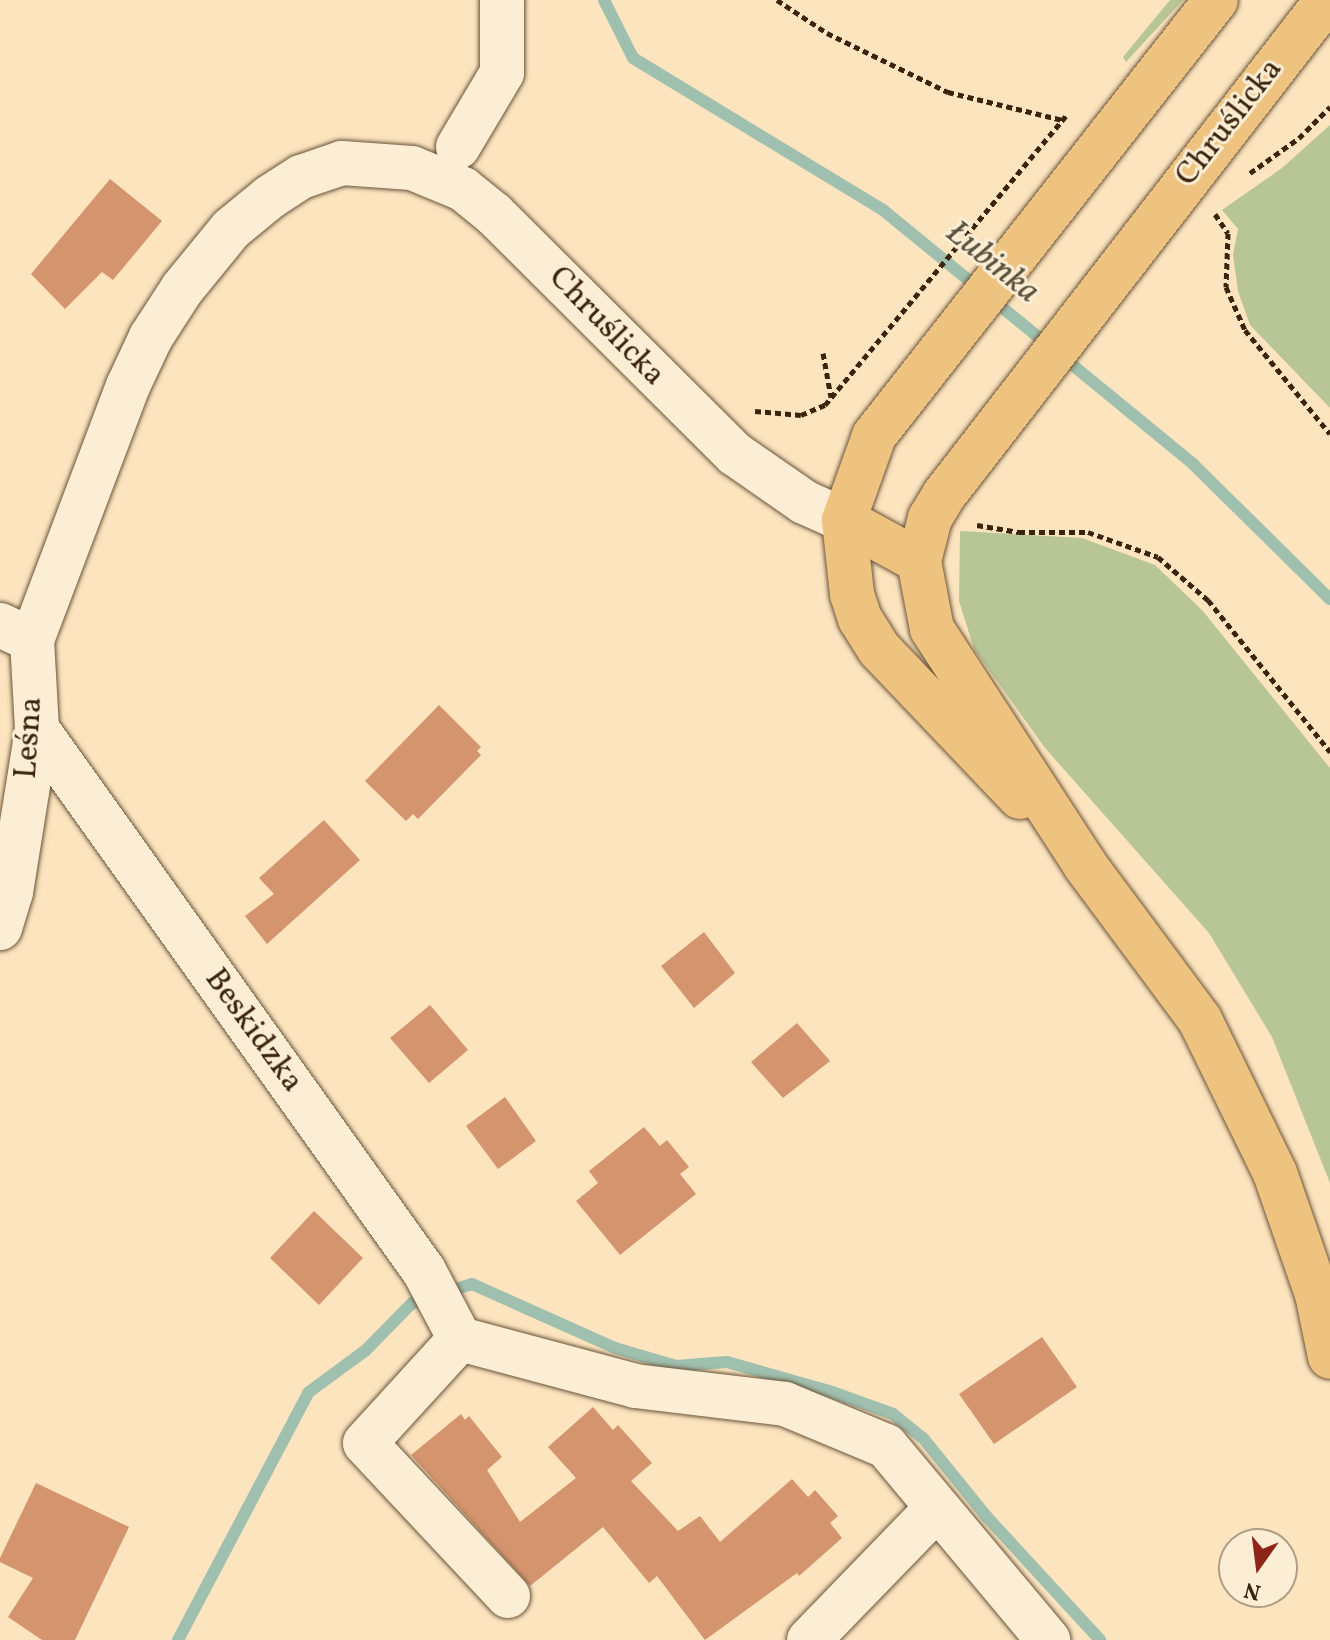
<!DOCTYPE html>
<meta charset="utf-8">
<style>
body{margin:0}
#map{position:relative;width:1330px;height:1640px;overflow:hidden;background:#fbe4be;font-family:Vollkorn,serif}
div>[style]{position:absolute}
.green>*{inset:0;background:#b8c597}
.stream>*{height:12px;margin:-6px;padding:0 6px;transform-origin:6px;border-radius:6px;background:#9fbfaf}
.building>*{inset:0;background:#d4946e}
.path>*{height:5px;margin-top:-2.5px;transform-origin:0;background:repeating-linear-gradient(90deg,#3b240e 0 6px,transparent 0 10px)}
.roads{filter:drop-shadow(0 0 2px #6b543a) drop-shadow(0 0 2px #6b543a)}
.minor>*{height:44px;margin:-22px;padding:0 22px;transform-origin:22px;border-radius:22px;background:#fcedd5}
.major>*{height:44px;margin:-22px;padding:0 22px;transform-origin:22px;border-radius:22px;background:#eec27f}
span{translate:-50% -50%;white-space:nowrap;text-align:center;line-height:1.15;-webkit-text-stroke:6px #fcedd5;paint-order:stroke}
.street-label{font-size:32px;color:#3b240e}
.water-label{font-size:34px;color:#59523e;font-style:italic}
.north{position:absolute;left:1218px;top:1528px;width:80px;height:80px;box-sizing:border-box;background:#fcedd5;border:2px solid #af9d85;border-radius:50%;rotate:194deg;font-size:22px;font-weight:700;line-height:32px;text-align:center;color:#3b240e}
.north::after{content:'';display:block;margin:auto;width:28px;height:36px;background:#8f2418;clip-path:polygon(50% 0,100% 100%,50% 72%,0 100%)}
</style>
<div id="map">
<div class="green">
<i style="clip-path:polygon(1170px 0,1183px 0,1126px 62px,1123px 57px)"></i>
<i style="clip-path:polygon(1330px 125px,1330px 408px,1250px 325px,1238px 291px,1233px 255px,1238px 229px,1222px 210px,1282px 168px)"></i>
<i style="clip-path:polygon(960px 531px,1082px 538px,1155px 565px,1202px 610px,1330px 768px,1330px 1183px,1272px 1037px,1209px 933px,1045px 748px,974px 649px,959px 601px)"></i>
</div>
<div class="stream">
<i style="left:604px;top:0;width:65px;rotate:63.4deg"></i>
<i style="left:633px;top:58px;width:293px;rotate:31.3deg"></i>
<i style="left:883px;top:210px;width:402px;rotate:39.3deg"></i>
<i style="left:1194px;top:465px;width:191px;rotate:44.6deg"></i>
<i style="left:178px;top:1640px;width:280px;rotate:-62.2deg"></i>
<i style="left:309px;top:1392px;width:71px;rotate:-36.4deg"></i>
<i style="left:366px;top:1350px;width:66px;rotate:-45.6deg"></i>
<i style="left:412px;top:1303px;width:63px;rotate:-17.6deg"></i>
<i style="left:472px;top:1284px;width:157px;rotate:24.1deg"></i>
<i style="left:615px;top:1348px;width:64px;rotate:16.4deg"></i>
<i style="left:676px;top:1366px;width:51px;rotate:-4.5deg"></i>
<i style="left:727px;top:1362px;width:109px;rotate:15.9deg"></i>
<i style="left:832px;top:1392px;width:65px;rotate:19.8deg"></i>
<i style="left:893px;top:1414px;width:38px;rotate:39deg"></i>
<i style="left:923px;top:1438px;width:102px;rotate:51deg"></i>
<i style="left:987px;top:1517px;width:167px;rotate:47.4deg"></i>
</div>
<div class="building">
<i style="clip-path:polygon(110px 179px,162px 221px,113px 280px,102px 272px,65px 309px,31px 274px)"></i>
<i style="clip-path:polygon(439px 705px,481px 747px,477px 751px,481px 755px,418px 819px,413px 814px,406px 821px,365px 781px)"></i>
<i style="clip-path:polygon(324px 820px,360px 860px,267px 944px,245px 916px,274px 894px,259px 878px)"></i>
<i style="clip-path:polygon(704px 932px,735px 973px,694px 1008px,661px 966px)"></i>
<i style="clip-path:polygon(430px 1005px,468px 1050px,429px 1083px,390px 1038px)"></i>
<i style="clip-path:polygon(797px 1023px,830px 1061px,783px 1098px,751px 1062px)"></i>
<i style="clip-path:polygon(505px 1097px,536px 1141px,498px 1169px,466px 1126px)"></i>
<i style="clip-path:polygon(644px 1127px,660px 1146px,667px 1140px,689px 1167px,680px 1174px,696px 1194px,620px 1255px,576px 1201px,598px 1183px,589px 1171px)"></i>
<i style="clip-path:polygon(314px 1211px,363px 1258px,319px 1305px,270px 1258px)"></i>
<i style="clip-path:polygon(1042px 1337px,1077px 1387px,994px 1444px,959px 1394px)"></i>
<i style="clip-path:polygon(593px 1407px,613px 1430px,618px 1425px,652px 1463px,631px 1481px,678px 1531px,700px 1516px,720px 1542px,792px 1479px,808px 1497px,815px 1490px,838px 1516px,830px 1523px,842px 1538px,799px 1576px,797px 1573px,705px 1640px,657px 1576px,649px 1583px,603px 1527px,530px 1586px,411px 1455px,461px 1414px,465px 1420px,469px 1416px,502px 1457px,487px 1470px,520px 1522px,576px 1478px,548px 1447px)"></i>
<i style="clip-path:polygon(36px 1483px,129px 1527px,75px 1640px,42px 1640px,8px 1617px,33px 1578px,0 1562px,0 1558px)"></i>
</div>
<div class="path">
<i style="left:777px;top:0;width:60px;rotate:33.4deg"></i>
<i style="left:827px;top:33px;width:135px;rotate:26deg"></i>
<i style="left:948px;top:92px;width:118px;rotate:13.7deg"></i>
<i style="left:1250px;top:173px;width:60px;rotate:-35.5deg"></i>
<i style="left:1299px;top:138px;width:44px;rotate:-45deg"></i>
<i style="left:1215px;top:214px;width:23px;rotate:56deg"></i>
<i style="left:1228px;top:233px;width:54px;rotate:92.1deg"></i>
<i style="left:1226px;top:287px;width:47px;rotate:66.2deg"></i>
<i style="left:1245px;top:330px;width:134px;rotate:50.7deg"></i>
<i style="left:823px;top:353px;width:45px;rotate:79.7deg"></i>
<i style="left:755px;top:411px;width:46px;rotate:5deg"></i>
<i style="left:801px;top:415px;width:26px;rotate:-23deg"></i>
<i style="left:825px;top:405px;width:378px;rotate:-50.2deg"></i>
<i style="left:977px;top:525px;width:43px;rotate:9.5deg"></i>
<i style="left:1019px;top:532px;width:69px"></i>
<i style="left:1088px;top:532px;width:74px;rotate:19.7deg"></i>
<i style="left:1158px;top:557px;width:66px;rotate:40.7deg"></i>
<i style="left:1208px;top:600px;width:195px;rotate:51.2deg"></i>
</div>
<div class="roads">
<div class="minor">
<i style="left:458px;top:147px;width:86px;rotate:-59.3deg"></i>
<i style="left:502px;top:73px;width:73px;rotate:-90deg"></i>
<i style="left:0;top:625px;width:35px;rotate:25deg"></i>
<i style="left:32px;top:640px;width:272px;rotate:-69.3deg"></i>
<i style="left:128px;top:386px;width:54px;rotate:-64.9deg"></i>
<i style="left:151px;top:337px;width:57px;rotate:-57.1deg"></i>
<i style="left:182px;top:289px;width:77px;rotate:-50.8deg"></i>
<i style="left:231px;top:229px;width:50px;rotate:-39.4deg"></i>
<i style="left:270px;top:197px;width:37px;rotate:-33deg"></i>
<i style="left:301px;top:177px;width:43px;rotate:-18.9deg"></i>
<i style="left:342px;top:163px;width:70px;rotate:4.1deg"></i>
<i style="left:412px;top:168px;width:55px;rotate:22.4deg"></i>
<i style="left:463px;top:189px;width:40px;rotate:39deg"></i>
<i style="left:494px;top:214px;width:340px;rotate:44.9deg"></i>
<i style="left:735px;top:454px;width:84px;rotate:34.8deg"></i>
<i style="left:804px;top:502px;width:44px;rotate:24.2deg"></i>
<i style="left:37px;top:729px;width:666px;rotate:54.47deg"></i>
<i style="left:424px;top:1271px;width:77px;rotate:62.1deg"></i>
<i style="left:0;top:928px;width:38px;rotate:-73deg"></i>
<i style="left:11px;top:892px;width:165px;rotate:-80.9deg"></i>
<i style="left:37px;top:729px;width:89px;rotate:-93.2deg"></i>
<i style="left:508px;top:1596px;width:209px;rotate:-133.1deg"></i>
<i style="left:365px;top:1443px;width:141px;rotate:-47.6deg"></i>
<i style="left:460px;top:1339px;width:181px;rotate:15deg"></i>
<i style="left:635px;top:1386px;width:151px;rotate:6.8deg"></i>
<i style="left:785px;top:1404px;width:109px;rotate:22.6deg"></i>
<i style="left:886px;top:1446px;width:253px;rotate:50.1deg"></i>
<i style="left:809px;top:1640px;width:184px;rotate:-45.9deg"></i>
</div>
<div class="major">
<i style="left:1327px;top:0;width:626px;rotate:127.73deg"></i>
<i style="left:944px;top:495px;width:27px;rotate:121deg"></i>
<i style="left:930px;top:518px;width:44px;rotate:104.3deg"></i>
<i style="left:919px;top:561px;width:69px;rotate:79.2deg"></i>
<i style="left:932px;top:629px;width:281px;rotate:57deg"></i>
<i style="left:1085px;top:865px;width:193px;rotate:53.4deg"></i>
<i style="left:1200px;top:1020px;width:170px;rotate:63.9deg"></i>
<i style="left:1275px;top:1173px;width:128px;rotate:70.9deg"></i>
<i style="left:1317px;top:1294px;width:64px;rotate:78.3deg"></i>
<i style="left:844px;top:520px;width:85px;rotate:28.7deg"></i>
<i style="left:1020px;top:797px;width:204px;rotate:-133.6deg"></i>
<i style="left:879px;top:649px;width:36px;rotate:-122deg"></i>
<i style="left:860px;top:619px;width:26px;rotate:-108deg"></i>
<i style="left:852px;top:594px;width:74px;rotate:-96.2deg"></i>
<i style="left:844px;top:520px;width:89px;rotate:-70.3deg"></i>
<i style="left:874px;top:436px;width:554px;rotate:-51.89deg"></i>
</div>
</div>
<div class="street-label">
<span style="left:1230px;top:123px;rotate:-52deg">Chruślicka</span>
<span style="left:606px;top:327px;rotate:46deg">Chruślicka</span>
<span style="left:30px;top:738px;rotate:-86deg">Leśna</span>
<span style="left:253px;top:1031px;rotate:54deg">Beskidzka</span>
</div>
<div class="water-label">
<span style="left:992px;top:263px;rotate:39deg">Łubinka</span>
</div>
<div class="north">N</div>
</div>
